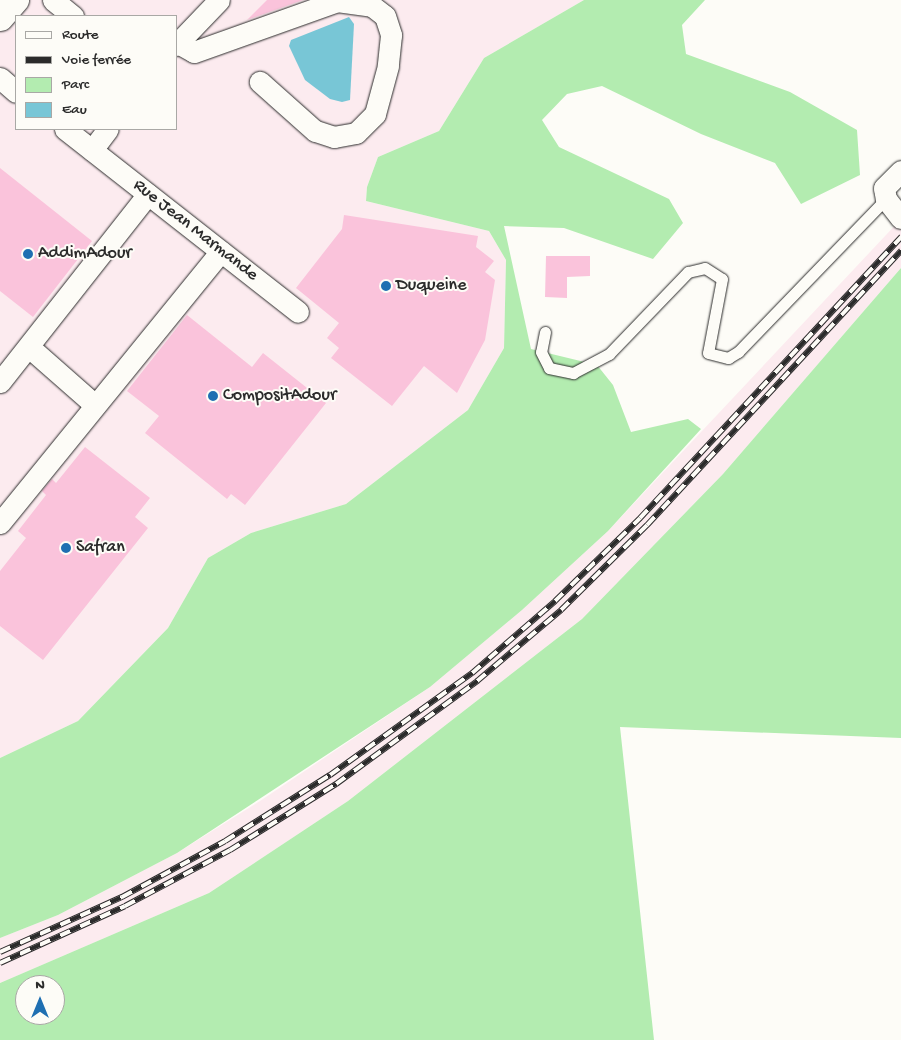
<!DOCTYPE html>
<meta charset="utf-8">
<style>
body{margin:0}
#map{position:relative;width:901px;height:1040px;overflow:hidden;background:#fdfcf7;font-family:"Gochi Hand",sans-serif}
div>[style]{position:absolute}
.built>*{inset:0;background:#fcebef}
.green>*{inset:0;background:#b3ecb0}
.water>*{inset:0;background:#78c6d6}
.building>*{inset:0;background:#fac3db}
.roads{filter:drop-shadow(0 0 1px #2b2b2b) drop-shadow(0 0 1px #2b2b2b)}
.service>*{height:11px;margin:-5.5px;padding:0 5.5px;transform-origin:5.5px;border-radius:5.5px;background:#fdfcf7}
.minor>*{height:21px;margin:-10.5px;padding:0 10.5px;transform-origin:10.5px;border-radius:10.5px;background:#fdfcf7}
.secondary>*{height:28px;margin:-14px;padding:0 14px;transform-origin:14px;border-radius:14px;background:#fdfcf7}
.rail>*{height:5.5px;margin-top:-2.75px;transform-origin:0;background:repeating-linear-gradient(90deg,#fdfcf7 0 11px,#2b2b2b 0 22px);box-sizing:border-box;border-block:1px solid #2b2b2b}
.dots>*{width:14px;height:14px;translate:-50% -50%;box-sizing:border-box;border:2px solid #fdfcf7;border-radius:50%}
span{translate:-50% -50%;white-space:nowrap;text-align:center;line-height:1.15;-webkit-text-stroke:4px #fdfcf7;paint-order:stroke}
.street-label{font-size:18px;color:#2b2b2b}
.poi-label{font-size:18px;color:#2b2b2b}
.left{translate:0 -50%;text-align:left}
.legend{position:absolute;left:15px;top:15px;width:162px;height:115px;box-sizing:border-box;background:#fdfcf7;border:1px solid #a9a8a5;margin:0;padding:6px 9px;list-style:none;font-size:15px;color:#2b2b2b}
.legend li{display:flex;align-items:center;gap:10px;height:25px}
.legend b{width:25px;border:1px solid #a9a8a5}
.north{position:absolute;left:15px;top:975px;width:50px;height:50px;box-sizing:border-box;background:#fdfcf7;border:1px solid #a9a8a5;border-radius:50%;rotate:0deg;font-size:14px;font-weight:700;line-height:20px;text-align:center;color:#2b2b2b}
.north::after{content:'';display:block;margin:auto;width:18px;height:22px;background:#1f6fb2;clip-path:polygon(50% 0,100% 100%,50% 72%,0 100%)}
</style>
<div id="map">
<div class="built">
<i style="clip-path:polygon(evenodd,0 0,584px 0,484px 58px,439px 131px,378px 157px,367px 187px,366px 201px,489px 231px,506px 260px,504px 348px,468px 410px,346px 504px,251px 533px,208px 558px,168px 628px,78px 721px,0 758px,0 0,16px 16px,176px 16px,176px 129px,16px 129px,16px 16px)"></i>
<i style="clip-path:polygon(901px 219px,901px 268px,723px 474px,582px 619px,348px 801px,209px 893px,0 983px,0 938px,58px 915px,177px 853px,260px 801px,430px 687px,522px 610px,608px 531px)"></i>
</div>
<div class="green">
<i style="clip-path:polygon(584px 0,705px 0,682px 25px,686px 54px,790px 92px,857px 130px,860px 175px,801px 204px,775px 163px,701px 134px,602px 86px,567px 94px,542px 120px,559px 147px,669px 199px,683px 223px,653px 259px,564px 228px,504px 226px,531px 349px,597px 365px,613px 385px,631px 432px,688px 419px,701px 429px,608px 531px,522px 610px,430px 687px,177px 853px,58px 915px,0 938px,0 758px,78px 721px,168px 628px,208px 558px,251px 533px,346px 504px,468px 410px,504px 348px,506px 260px,489px 231px,366px 201px,367px 187px,378px 157px,439px 131px,484px 58px)"></i>
<i style="clip-path:polygon(evenodd,901px 268px,901px 738px,620px 727px,654px 1040px,0 1040px,0 983px,209px 893px,348px 801px,582px 619px,723px 474px,901px 268px,25px 985px,55px 985px,55px 1015px,25px 1015px,25px 985px)"></i>
</div>
<div class="water">
<i style="clip-path:polygon(349px 17px,354px 24px,350px 100px,342px 102px,330px 99px,305px 80px,289px 46px,291px 40px)"></i>
</div>
<div class="building">
<i style="clip-path:polygon(267px 0,303px 0,247px 20px)"></i>
<i style="clip-path:polygon(0 168px,92px 241px,33px 317px,0 291px)"></i>
<i style="clip-path:polygon(344px 215px,478px 236px,476px 247px,494px 261px,485px 272px,495px 280px,485px 340px,457px 393px,424px 366px,392px 406px,331px 358px,339px 348px,327px 338px,339px 323px,296px 288px,342px 229px)"></i>
<i style="clip-path:polygon(546px 256px,590px 256px,590px 276px,567px 277px,567px 298px,545px 297px)"></i>
<i style="clip-path:polygon(187px 315px,252px 367px,263px 353px,326px 403px,245px 505px,231px 494px,227px 499px,145px 433px,159px 416px,127px 391px)"></i>
<i style="clip-path:polygon(85px 447px,150px 498px,135px 517px,148px 528px,43px 660px,0 626px,0 571px,26px 538px,18px 531px,46px 495px,42px 491px,52px 479px,56px 483px)"></i>
</div>
<div class="roads">
<div class="service">
<i style="left:545px;top:332px;width:20px;rotate:101deg"></i>
<i style="left:541px;top:352px;width:18px;rotate:63deg"></i>
<i style="left:549px;top:368px;width:25px;rotate:12deg"></i>
<i style="left:573px;top:373px;width:41px;rotate:-27.8deg"></i>
<i style="left:609px;top:354px;width:114px;rotate:-46.1deg"></i>
<i style="left:688px;top:272px;width:17px;rotate:-13deg"></i>
<i style="left:705px;top:268px;width:20px;rotate:33deg"></i>
<i style="left:722px;top:279px;width:75px;rotate:100.7deg"></i>
<i style="left:708px;top:353px;width:21px;rotate:14deg"></i>
<i style="left:728px;top:358px;width:12px;rotate:-31deg"></i>
<i style="left:738px;top:352px;width:213px;rotate:-46deg"></i>
</div>
<div class="minor">
<i style="left:53px;top:0;width:26px;rotate:39deg"></i>
<i style="left:178px;top:43px;width:18px;rotate:29deg"></i>
<i style="left:194px;top:52px;width:152px;rotate:-19.6deg"></i>
<i style="left:337px;top:1px;width:35px;rotate:8deg"></i>
<i style="left:372px;top:6px;width:16px;rotate:38deg"></i>
<i style="left:385px;top:16px;width:20px;rotate:72deg"></i>
<i style="left:391px;top:35px;width:31px;rotate:96deg"></i>
<i style="left:388px;top:66px;width:50px;rotate:105.2deg"></i>
<i style="left:375px;top:114px;width:27px;rotate:135deg"></i>
<i style="left:356px;top:133px;width:22px;rotate:170deg"></i>
<i style="left:334px;top:137px;width:20px;rotate:-162deg"></i>
<i style="left:315px;top:131px;width:74px;rotate:-138.3deg"></i>
<i style="left:176px;top:45px;width:62px;rotate:-46.3deg"></i>
<i style="left:0;top:78px;width:21px;rotate:41deg"></i>
<i style="left:65px;top:129px;width:296px;rotate:38.1deg"></i>
<i style="left:92px;top:150px;width:26px;rotate:-53deg"></i>
<i style="left:901px;top:171px;width:24px;rotate:135deg"></i>
<i style="left:884px;top:188px;width:11px;rotate:80deg"></i>
<i style="left:886px;top:199px;width:24px;rotate:52deg"></i>
<i style="left:29px;top:347px;width:88px;rotate:41.3deg"></i>
<i style="left:0;top:382px;width:239px;rotate:-51.8deg"></i>
<i style="left:0;top:523px;width:350px;rotate:-50.9deg"></i>
</div>
<div class="secondary">
<i style="left:0;top:17px;width:23px;rotate:-49deg"></i>
</div>
</div>
<div class="rail">
<i style="left:0;top:952px;width:134px;rotate:-24.3deg"></i>
<i style="left:122px;top:897px;width:117px;rotate:-28.5deg"></i>
<i style="left:225px;top:841px;width:124px;rotate:-32.2deg"></i>
<i style="left:330px;top:775px;width:175px;rotate:-35.7deg"></i>
<i style="left:472px;top:673px;width:110px;rotate:-40.9deg"></i>
<i style="left:555px;top:601px;width:119px;rotate:-44.3deg"></i>
<i style="left:640px;top:518px;width:384px;rotate:-47.1deg"></i>
<i style="left:0;top:963px;width:137px;rotate:-24.5deg"></i>
<i style="left:125px;top:906px;width:119px;rotate:-28.1deg"></i>
<i style="left:230px;top:850px;width:125px;rotate:-31.9deg"></i>
<i style="left:336px;top:784px;width:175px;rotate:-36.1deg"></i>
<i style="left:477px;top:681px;width:110px;rotate:-40.2deg"></i>
<i style="left:561px;top:610px;width:121px;rotate:-44.7deg"></i>
<i style="left:647px;top:525px;width:374px;rotate:-47.2deg"></i>
</div>
<div class="dots">
<i style="left:28px;top:254px;background:#1f6fb2"></i>
<i style="left:386px;top:286px;background:#1f6fb2"></i>
<i style="left:213px;top:396px;background:#1f6fb2"></i>
<i style="left:66px;top:548px;background:#1f6fb2"></i>
</div>
<div class="street-label">
<span style="left:195px;top:231px;rotate:38deg">Rue Jean Marmande</span>
</div>
<div class="poi-label">
<span class="left" style="left:38px;top:254px">AddimAdour</span>
<span class="left" style="left:396px;top:286px">Duqueine</span>
<span class="left" style="left:223px;top:396px">CompositAdour</span>
<span class="left" style="left:76px;top:548px">Safran</span>
</div>
<ul class="legend">
<li><b style="height:6px;background:#fdfcf7"></b>Route</li>
<li><b style="height:6px;background:#2b2b2b"></b>Voie ferrée</li>
<li><b style="height:14px;background:#b3ecb0"></b>Parc</li>
<li><b style="height:14px;background:#78c6d6"></b>Eau</li>
</ul>
<div class="north">N</div>
</div>
